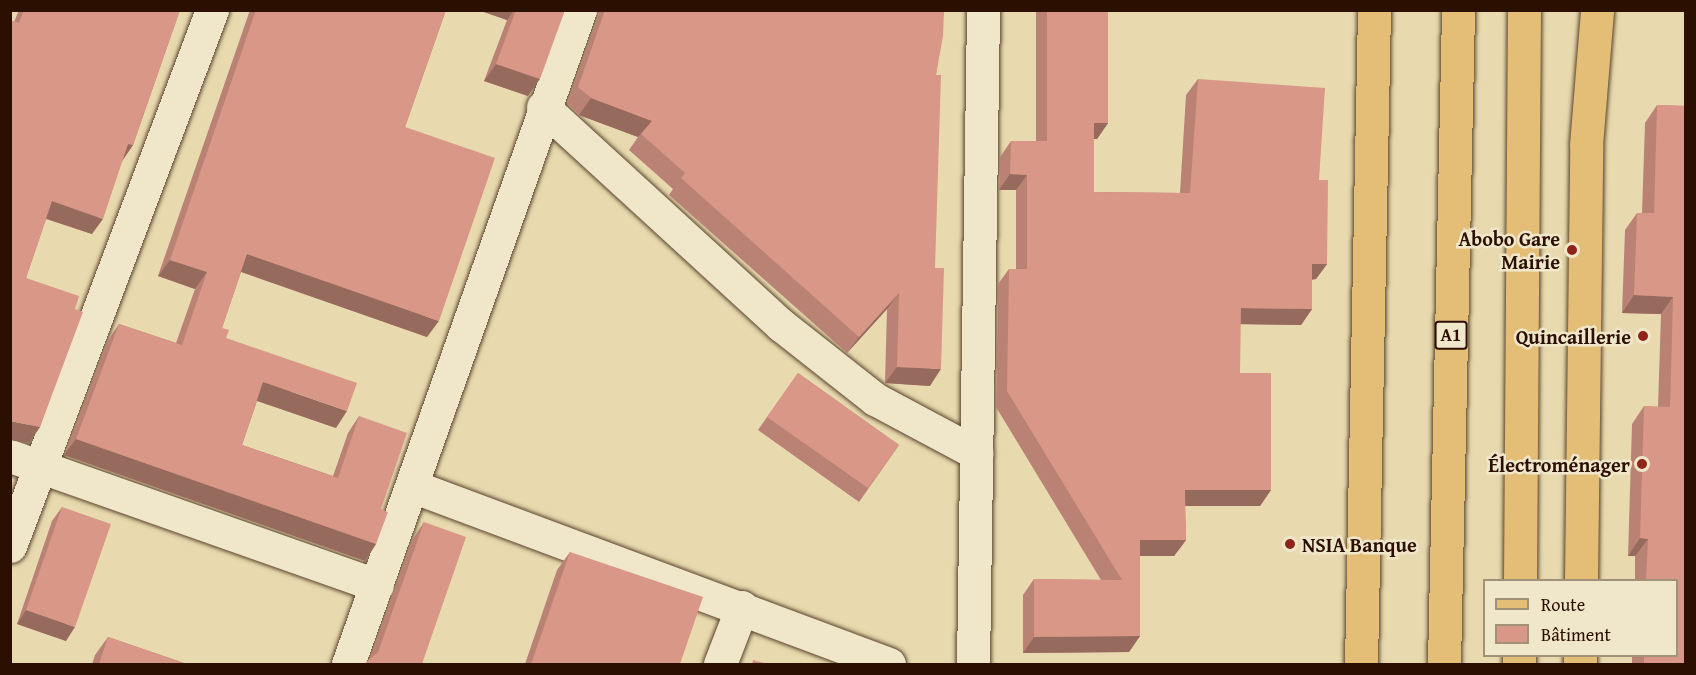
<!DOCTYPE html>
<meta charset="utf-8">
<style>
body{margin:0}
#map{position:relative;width:1696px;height:675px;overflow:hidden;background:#e8daae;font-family:"Gentium Book Plus",serif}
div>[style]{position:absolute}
.roads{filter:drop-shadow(0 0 2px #5a422c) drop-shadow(0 0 2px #5a422c)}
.street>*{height:33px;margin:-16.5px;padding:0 16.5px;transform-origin:16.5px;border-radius:16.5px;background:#f0e7ca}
.primary>*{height:33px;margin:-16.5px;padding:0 16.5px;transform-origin:16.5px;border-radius:16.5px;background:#e4bd77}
.wall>*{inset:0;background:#ba8274}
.shaded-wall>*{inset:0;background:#976a5e}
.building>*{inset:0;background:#d89787}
.dots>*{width:16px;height:16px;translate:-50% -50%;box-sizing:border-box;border:3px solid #f0e7ca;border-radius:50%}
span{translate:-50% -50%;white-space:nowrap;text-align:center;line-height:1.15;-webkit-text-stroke:5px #f0e7ca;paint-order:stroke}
.shield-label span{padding:2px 4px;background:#f0e7ca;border:2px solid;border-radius:4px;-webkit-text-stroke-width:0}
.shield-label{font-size:18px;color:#2b0f00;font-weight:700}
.poi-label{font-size:20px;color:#2b0f00;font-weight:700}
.right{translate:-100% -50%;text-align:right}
.left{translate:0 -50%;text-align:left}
.frame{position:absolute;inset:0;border:12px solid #2b0f00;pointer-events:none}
.legend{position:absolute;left:1483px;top:579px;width:195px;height:78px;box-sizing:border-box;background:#f0e7ca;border:2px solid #a19179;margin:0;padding:8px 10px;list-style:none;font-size:18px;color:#2b0f00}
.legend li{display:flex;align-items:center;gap:12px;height:30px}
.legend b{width:30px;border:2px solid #a19179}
</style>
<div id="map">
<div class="roads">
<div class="street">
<i style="left:543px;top:107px;width:323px;rotate:42.5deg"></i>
<i style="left:781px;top:325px;width:120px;rotate:38.2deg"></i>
<i style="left:875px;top:399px;width:115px;rotate:28.1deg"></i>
<i style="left:10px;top:456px;width:389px;rotate:19.4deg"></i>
<i style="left:412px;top:486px;width:509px;rotate:20.46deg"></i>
<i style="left:10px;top:546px;width:573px;rotate:-69.35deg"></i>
<i style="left:348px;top:664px;width:694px;rotate:-70.47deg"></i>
<i style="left:720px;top:664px;width:61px;rotate:-68.9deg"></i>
<i style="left:973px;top:664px;width:654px;rotate:-89.12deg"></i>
</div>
<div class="primary">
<i style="left:1520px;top:580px;width:570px;rotate:-89.6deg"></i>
<i style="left:1581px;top:580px;width:435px;rotate:-89.3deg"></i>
<i style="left:1586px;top:145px;width:135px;rotate:-85.3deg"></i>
<i style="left:1361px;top:664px;width:654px;rotate:-88.86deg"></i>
<i style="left:1444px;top:664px;width:654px;rotate:-88.77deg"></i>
<i style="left:1519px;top:664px;width:8px;rotate:-90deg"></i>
<i style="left:1580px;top:664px;width:8px;rotate:-90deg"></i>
</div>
</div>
<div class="wall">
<i style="clip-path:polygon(19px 10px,180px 10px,133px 145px,122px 161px,92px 234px,46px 219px,26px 278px,75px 309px,40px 427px,29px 443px,14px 22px)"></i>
<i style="clip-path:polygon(250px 10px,446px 10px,405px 127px,427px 337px,241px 272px,222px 328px,226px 338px,336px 428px,257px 401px,242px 445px,333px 476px,348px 433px,359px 416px,381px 509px,376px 544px,365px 561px,64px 455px,108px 340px,119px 324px,176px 343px,195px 289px,158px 276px)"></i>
<i style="clip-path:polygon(478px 10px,565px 10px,528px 96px,484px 81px,507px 20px)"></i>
<i style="clip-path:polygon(597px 10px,944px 10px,936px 75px,930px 386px,885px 383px,887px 309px,847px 353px,669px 195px,673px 189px,629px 150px,638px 137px,579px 115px,567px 103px,598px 16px)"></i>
<i style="clip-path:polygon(1036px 10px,1108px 10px,1108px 123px,1097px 139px,1094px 139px,1094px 192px,1180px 193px,1186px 95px,1198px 79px,1319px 180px,1327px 264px,1316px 279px,1312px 280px,1312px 309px,1301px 325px,1240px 324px,1240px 373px,1271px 490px,1260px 506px,1185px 506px,1186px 540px,1174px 556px,1140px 556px,1140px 636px,1129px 652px,1023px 653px,1023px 595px,1034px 579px,1101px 580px,996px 407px,998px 284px,1009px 269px,1016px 269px,1016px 190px,999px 190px,1000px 157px,1011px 141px,1036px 141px)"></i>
<i style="clip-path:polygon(1657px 105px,1686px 106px,1686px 664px,1632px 664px,1632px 656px,1677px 656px,1677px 580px,1635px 580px,1635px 556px,1628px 556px,1632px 424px,1644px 406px,1658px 407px,1661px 314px,1622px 313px,1625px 230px,1637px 213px,1642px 213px,1645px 123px)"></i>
<i style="clip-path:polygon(798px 373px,899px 445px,859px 502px,758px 430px)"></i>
<i style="clip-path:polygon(62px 507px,66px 641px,17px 624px,52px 521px)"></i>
<i style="clip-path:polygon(424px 522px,422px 664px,369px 660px,412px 540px)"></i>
<i style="clip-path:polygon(570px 552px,680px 664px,525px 664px,557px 570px)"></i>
<i style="clip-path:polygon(108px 637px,187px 664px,92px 664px,95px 655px)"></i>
</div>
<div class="shaded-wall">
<i style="clip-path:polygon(478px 10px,514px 10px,507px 20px)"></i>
<i style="clip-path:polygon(496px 64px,540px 79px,528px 96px,484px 81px)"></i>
<i style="clip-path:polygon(591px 98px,652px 121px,638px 137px,579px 115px)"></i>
<i style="clip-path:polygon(1094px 123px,1108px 123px,1097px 139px,1083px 139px)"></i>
<i style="clip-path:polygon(128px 144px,133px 145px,122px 161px)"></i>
<i style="clip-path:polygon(1010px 174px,1027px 175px,1016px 190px,999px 190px)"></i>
<i style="clip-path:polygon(52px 201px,103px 219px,92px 234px,41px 217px)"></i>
<i style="clip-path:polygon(247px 254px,439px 321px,427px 337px,236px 270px)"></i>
<i style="clip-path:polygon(170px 260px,207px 272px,195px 289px,158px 276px)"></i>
<i style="clip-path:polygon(1312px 264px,1327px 264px,1316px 279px,1301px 280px)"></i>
<i style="clip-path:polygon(899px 293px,887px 309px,847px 353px,859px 337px)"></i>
<i style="clip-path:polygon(1634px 295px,1673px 297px,1661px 314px,1622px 313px)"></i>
<i style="clip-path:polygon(1241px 308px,1312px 309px,1301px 325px,1229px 324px)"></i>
<i style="clip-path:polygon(897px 367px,941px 369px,930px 386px,885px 383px)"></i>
<i style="clip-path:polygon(263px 382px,347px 411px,336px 428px,252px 399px)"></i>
<i style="clip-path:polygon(10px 421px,40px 427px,29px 443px,10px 440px)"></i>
<i style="clip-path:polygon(76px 439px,376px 544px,365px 561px,64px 455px)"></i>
<i style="clip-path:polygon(1185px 490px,1271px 490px,1260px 506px,1174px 506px)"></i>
<i style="clip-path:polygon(1640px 538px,1648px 539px,1635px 556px,1628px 556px)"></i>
<i style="clip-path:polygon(1140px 540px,1186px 540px,1174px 556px,1129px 556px)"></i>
<i style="clip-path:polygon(26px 610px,75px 627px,66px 641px,17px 624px)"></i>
<i style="clip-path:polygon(1140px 636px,1129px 652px,1023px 653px,1034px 637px)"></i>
</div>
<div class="building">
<i style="clip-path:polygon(24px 10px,180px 10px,133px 145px,128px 144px,103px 219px,52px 201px,26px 278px,79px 296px,75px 309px,83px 312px,40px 427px,10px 421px,10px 20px,19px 23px)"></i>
<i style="clip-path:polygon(256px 10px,446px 10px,405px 127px,495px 158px,439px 321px,247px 254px,222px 328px,229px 330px,226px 338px,357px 383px,347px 411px,263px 382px,242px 445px,338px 478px,359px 416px,407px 433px,381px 509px,388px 512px,376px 544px,76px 439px,119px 324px,182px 345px,207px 272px,170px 260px)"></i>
<i style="clip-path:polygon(516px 10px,565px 10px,540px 79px,496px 64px)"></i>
<i style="clip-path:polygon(605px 10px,944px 10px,943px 36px,936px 75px,941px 75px,935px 268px,944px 268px,941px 369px,897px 367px,899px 293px,859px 337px,681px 178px,685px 173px,641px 134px,652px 121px,591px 98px,578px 87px)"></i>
<i style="clip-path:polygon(1047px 10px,1108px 10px,1108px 123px,1094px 123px,1094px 192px,1190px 193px,1198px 79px,1325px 88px,1319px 180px,1328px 180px,1327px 264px,1312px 264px,1312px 309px,1241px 308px,1240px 373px,1271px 373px,1271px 490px,1185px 490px,1186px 540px,1140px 540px,1140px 636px,1034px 637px,1034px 579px,1122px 580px,1007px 391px,1009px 269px,1027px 269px,1027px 175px,1010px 174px,1011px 141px,1047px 141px)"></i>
<i style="clip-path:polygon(1657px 105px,1686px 106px,1686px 664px,1644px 664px,1644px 656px,1677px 656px,1677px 580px,1646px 580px,1648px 539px,1640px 538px,1644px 406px,1670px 407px,1673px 297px,1634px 295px,1637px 213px,1654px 213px)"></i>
<i style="clip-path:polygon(798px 373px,899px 445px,868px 488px,767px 417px)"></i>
<i style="clip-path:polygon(62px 507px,111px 524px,75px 627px,26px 610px)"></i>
<i style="clip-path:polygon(424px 522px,466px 537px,422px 664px,364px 664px,378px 652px)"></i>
<i style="clip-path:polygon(570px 552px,703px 597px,680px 664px,531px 664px)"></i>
<i style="clip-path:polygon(108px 637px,187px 664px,99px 664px)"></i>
<i style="clip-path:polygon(753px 660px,768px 664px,752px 664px)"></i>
</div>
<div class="dots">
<i style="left:1572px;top:250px;background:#8f2418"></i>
<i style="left:1643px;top:336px;background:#8f2418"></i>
<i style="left:1642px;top:464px;background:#8f2418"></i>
<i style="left:1290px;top:544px;background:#8f2418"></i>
</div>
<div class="shield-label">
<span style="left:1451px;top:335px">A1</span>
</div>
<div class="poi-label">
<span class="right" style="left:1560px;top:250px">Abobo Gare<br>Mairie</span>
<span class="right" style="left:1631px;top:336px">Quincaillerie</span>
<span class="right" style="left:1630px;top:464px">Électroménager</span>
<span class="left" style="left:1302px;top:544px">NSIA Banque</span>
</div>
<div class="frame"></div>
<ul class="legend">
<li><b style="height:8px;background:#e4bd77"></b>Route</li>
<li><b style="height:16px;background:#d89787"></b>Bâtiment</li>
</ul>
</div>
